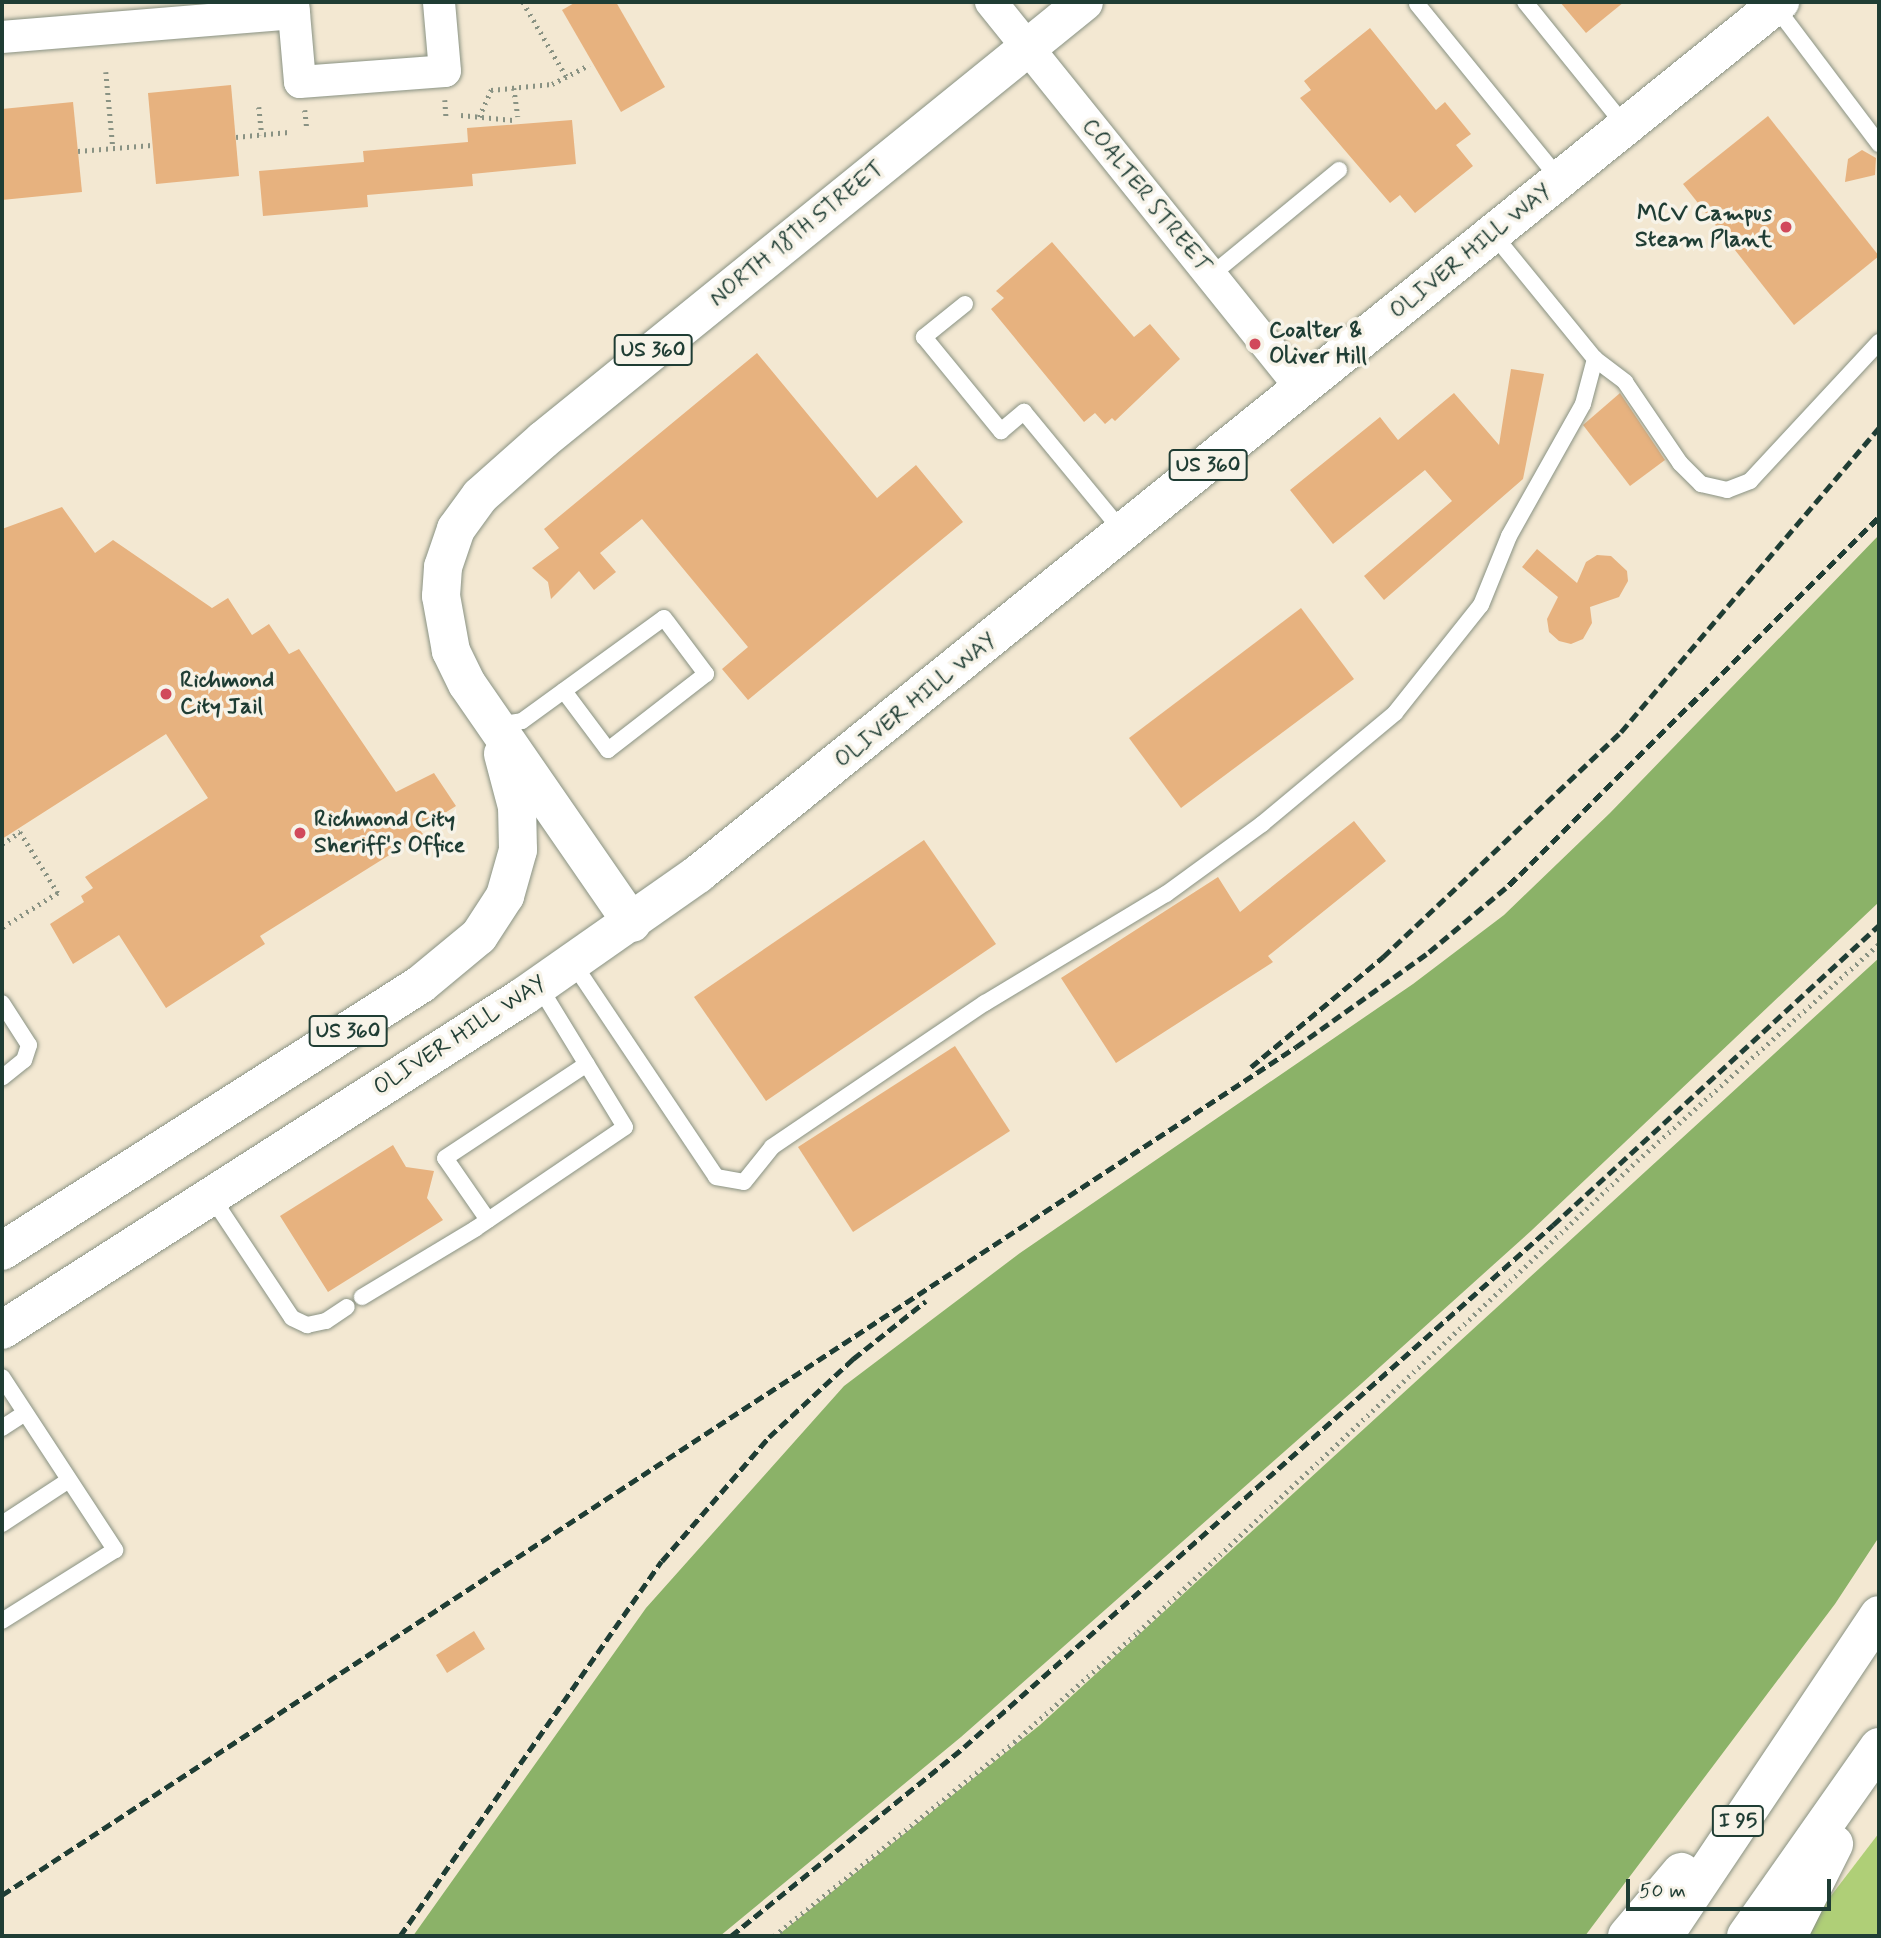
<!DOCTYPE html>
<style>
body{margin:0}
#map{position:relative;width:1881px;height:1938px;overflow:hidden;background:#f3e8d2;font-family:Mynerve,sans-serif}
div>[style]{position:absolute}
.green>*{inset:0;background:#afcf77}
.forest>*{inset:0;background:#8bb268}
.building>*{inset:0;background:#e7b27f}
.path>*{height:4.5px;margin-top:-2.25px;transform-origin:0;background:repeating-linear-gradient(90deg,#899283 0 2px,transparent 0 7px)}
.roads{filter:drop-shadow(0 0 2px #899283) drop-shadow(0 0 2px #899283)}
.service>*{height:16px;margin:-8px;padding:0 8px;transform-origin:8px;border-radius:8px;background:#fff}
.minor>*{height:32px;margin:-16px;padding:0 16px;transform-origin:16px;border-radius:16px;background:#fff}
.primary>*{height:38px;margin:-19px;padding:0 19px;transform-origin:19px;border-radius:19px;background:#fff}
.motorway>*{height:38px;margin:-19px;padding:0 19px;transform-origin:19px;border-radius:19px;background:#fff}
.rail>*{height:5px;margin-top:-2.5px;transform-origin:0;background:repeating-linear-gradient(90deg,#1f3d34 0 10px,transparent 0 15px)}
.dots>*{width:19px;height:19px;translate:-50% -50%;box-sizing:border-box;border:4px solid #f7f3e8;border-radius:50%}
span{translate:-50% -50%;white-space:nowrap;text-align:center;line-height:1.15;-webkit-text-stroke:7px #f7f3e8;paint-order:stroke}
.shield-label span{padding:2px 5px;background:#f7f3e8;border:2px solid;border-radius:5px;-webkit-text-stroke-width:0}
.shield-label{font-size:21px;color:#1f3d34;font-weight:700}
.street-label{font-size:23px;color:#1f3d34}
.poi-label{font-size:23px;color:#1f3d34;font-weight:700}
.right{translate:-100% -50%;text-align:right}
.left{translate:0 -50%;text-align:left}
.frame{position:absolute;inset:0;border:4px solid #1f3d34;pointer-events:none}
.scale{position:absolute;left:1626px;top:1879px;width:205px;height:32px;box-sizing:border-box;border:4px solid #1f3d34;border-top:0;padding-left:9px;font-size:21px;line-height:24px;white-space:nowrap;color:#1f3d34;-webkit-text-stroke:5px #f7f3e8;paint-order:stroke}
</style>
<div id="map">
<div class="green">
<i style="clip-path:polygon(1879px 1833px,1879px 1936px,1808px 1936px,1827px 1901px)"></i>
</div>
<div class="forest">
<i style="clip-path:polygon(1879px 535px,1879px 902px,1532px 1230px,1361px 1384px,961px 1737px,720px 1936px,413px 1936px,646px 1608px,844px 1386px,1020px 1253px,1413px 984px,1504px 915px,1610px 813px)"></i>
<i style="clip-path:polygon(1879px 958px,1879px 1537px,1835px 1604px,1585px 1936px,777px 1936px,1040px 1725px)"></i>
</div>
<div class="building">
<i style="clip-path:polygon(576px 2px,616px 2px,665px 87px,621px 112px,562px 10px)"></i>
<i style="clip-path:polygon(1560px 2px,1624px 2px,1586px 33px)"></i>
<i style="clip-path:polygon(1370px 28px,1436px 110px,1445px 102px,1471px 134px,1456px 145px,1473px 166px,1415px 213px,1400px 195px,1390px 203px,1300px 98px,1311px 90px,1304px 81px)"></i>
<i style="clip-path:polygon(231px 85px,239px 176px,156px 184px,148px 93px)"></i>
<i style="clip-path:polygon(73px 102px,82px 192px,2px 200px,2px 109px)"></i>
<i style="clip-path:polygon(1768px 116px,1879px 256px,1794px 325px,1683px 184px)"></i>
<i style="clip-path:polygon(572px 120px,576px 164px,472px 174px,473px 186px,367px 195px,368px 207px,263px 216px,259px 171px,364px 162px,363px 151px,468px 142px,467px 128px)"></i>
<i style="clip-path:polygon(1862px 150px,1876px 158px,1875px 175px,1845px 182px,1848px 159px)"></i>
<i style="clip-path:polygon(1052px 242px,1134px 337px,1150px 324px,1180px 359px,1115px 421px,1112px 418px,1105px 424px,1095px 413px,1084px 422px,991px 309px,1004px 298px,996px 291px)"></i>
<i style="clip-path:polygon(757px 353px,877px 498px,916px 465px,963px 522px,748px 700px,722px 669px,748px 647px,642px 519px,600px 553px,616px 572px,594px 590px,579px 571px,551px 599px,548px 582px,532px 568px,559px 548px,544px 529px)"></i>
<i style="clip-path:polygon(1511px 369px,1544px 374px,1523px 479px,1384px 600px,1364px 576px,1452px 501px,1425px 470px,1333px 544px,1290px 490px,1380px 417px,1398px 440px,1454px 393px,1499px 445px)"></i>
<i style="clip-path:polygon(1620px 393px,1665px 460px,1630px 486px,1583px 425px)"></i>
<i style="clip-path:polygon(62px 507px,95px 553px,113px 540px,212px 608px,228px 598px,252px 635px,269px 624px,289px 654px,299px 649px,396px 792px,434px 773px,456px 806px,419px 829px,423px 834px,260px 936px,265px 944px,166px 1008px,119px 935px,73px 964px,50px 924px,84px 902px,81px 896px,93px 888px,85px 877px,208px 798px,166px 734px,2px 839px,2px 529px)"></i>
<i style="clip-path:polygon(1537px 549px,1577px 583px,1586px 562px,1597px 555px,1611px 556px,1627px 571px,1628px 581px,1619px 597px,1590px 607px,1592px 623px,1583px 639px,1571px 644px,1559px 641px,1549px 632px,1547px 619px,1558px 597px,1522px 567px)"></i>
<i style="clip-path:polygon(1301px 608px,1354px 679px,1181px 808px,1129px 738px)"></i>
<i style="clip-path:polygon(1354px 821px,1386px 861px,1268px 956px,1273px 962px,1116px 1063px,1061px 978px,1218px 877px,1240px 912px)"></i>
<i style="clip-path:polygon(924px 840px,996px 944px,766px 1101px,694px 997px)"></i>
<i style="clip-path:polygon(955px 1046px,1010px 1131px,853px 1232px,798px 1147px)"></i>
<i style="clip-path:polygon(393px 1145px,406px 1167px,434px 1171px,427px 1198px,443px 1220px,328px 1292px,280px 1216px)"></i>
<i style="clip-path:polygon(474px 1631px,485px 1649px,447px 1673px,436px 1655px)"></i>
</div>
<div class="path">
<i style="left:523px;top:2px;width:86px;rotate:59.8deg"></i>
<i style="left:106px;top:72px;width:76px;rotate:84.7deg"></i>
<i style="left:514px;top:88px;width:29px;rotate:82deg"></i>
<i style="left:445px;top:100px;width:16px;rotate:86deg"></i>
<i style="left:259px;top:107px;width:28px;rotate:84deg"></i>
<i style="left:305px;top:110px;width:20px;rotate:84deg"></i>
<i style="left:461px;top:115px;width:52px;rotate:5.5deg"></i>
<i style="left:479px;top:117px;width:30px;rotate:-66deg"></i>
<i style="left:491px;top:90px;width:61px;rotate:-5.6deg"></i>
<i style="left:552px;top:84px;width:42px;rotate:-27.2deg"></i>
<i style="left:236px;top:137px;width:53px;rotate:-5.4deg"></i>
<i style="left:78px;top:151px;width:74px;rotate:-4.6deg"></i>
<i style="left:2px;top:844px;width:22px;rotate:-34deg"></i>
<i style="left:20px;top:832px;width:72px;rotate:58.1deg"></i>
<i style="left:58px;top:893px;width:66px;rotate:148deg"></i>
<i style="left:774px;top:1936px;width:309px;rotate:-38.9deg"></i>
<i style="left:1014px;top:1742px;width:166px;rotate:-41.6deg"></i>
<i style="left:1138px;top:1632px;width:686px;rotate:-43.35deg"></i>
<i style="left:1637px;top:1161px;width:325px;rotate:-41.9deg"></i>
</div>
<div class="roads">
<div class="service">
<i style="left:1525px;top:2px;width:161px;rotate:51.1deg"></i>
<i style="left:1417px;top:4px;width:227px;rotate:50.9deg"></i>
<i style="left:1775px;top:6px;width:173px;rotate:53deg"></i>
<i style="left:1210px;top:276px;width:167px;rotate:-39.4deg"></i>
<i style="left:965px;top:304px;width:53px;rotate:141.2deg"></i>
<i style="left:924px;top:337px;width:122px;rotate:50.7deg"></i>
<i style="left:1001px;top:431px;width:30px;rotate:-40deg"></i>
<i style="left:1024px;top:412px;width:154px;rotate:50.5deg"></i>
<i style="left:1595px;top:359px;width:38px;rotate:37deg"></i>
<i style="left:1625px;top:382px;width:98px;rotate:55.8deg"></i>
<i style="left:1680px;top:463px;width:30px;rotate:45deg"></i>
<i style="left:1701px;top:484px;width:27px;rotate:13deg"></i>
<i style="left:1727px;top:490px;width:25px;rotate:-21deg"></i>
<i style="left:1750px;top:481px;width:190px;rotate:-47.1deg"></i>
<i style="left:497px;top:725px;width:25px;rotate:-9deg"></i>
<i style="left:522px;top:721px;width:175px;rotate:-36deg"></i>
<i style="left:664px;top:618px;width:70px;rotate:53.1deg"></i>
<i style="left:706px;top:674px;width:124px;rotate:142.2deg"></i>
<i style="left:608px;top:750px;width:74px;rotate:-126.7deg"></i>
<i style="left:573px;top:963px;width:257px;rotate:56.2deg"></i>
<i style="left:716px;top:1177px;width:28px;rotate:10deg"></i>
<i style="left:744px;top:1182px;width:45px;rotate:-51.3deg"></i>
<i style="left:772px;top:1147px;width:257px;rotate:-34.1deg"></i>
<i style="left:985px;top:1003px;width:211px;rotate:-31.1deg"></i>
<i style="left:1166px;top:894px;width:119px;rotate:-36.1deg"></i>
<i style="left:1262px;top:824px;width:173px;rotate:-39.8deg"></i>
<i style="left:1395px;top:713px;width:138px;rotate:-51.5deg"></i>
<i style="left:1481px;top:605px;width:74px;rotate:-67.9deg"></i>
<i style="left:1509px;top:536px;width:151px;rotate:-60.7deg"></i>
<i style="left:1583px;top:404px;width:47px;rotate:-75.1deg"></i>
<i style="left:1595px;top:359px;width:161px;rotate:-129.2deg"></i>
<i style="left:2px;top:1003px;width:50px;rotate:57.3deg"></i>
<i style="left:29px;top:1045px;width:16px;rotate:108deg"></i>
<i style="left:24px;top:1060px;width:28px;rotate:141deg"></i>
<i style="left:211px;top:1196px;width:146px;rotate:56.4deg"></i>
<i style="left:292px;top:1318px;width:17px;rotate:25deg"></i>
<i style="left:307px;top:1325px;width:19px;rotate:-12deg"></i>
<i style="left:326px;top:1321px;width:25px;rotate:-34deg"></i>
<i style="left:488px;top:1220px;width:75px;rotate:-124.7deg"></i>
<i style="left:445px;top:1158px;width:170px;rotate:-33.5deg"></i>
<i style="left:362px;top:1297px;width:132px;rotate:-31deg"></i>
<i style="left:475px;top:1229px;width:181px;rotate:-34.2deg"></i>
<i style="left:625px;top:1127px;width:165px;rotate:-121.4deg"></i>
<i style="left:2px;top:1377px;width:207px;rotate:56.8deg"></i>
<i style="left:115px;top:1550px;width:133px;rotate:147.9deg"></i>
<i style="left:2px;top:1428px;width:27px;rotate:-33deg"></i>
<i style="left:2px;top:1524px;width:80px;rotate:-33.3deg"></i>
</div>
<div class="minor">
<i style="left:293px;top:2px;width:80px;rotate:85deg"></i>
<i style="left:300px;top:82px;width:145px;rotate:-4.3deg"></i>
<i style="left:445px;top:71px;width:69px;rotate:-95deg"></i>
<i style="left:991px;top:2px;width:496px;rotate:51.2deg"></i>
<i style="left:2px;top:37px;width:293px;rotate:-4.7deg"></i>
</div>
<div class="primary">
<i style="left:632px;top:923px;width:290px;rotate:-124.6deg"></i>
<i style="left:467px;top:684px;width:37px;rotate:-116deg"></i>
<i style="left:451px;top:651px;width:56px;rotate:-100.3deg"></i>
<i style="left:441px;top:596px;width:29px;rotate:-86deg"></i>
<i style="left:443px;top:567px;width:40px;rotate:-71.1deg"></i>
<i style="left:456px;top:529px;width:41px;rotate:-54deg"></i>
<i style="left:480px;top:496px;width:84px;rotate:-41.6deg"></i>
<i style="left:543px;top:440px;width:696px;rotate:-38.99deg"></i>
<i style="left:2px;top:1251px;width:497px;rotate:-32.5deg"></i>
<i style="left:421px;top:984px;width:75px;rotate:-39.6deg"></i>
<i style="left:479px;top:936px;width:48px;rotate:-57deg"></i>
<i style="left:505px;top:896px;width:48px;rotate:-74.2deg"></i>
<i style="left:518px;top:850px;width:43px;rotate:-91.3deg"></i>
<i style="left:517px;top:807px;width:55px;rotate:-104.8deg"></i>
<i style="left:2px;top:1330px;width:620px;rotate:-32.61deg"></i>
<i style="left:524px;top:996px;width:213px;rotate:-35deg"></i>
<i style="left:698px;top:874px;width:1390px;rotate:-38.87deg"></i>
</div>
<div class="motorway">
<i style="left:1627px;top:1936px;width:84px;rotate:-49.8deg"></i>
<i style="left:1664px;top:1936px;width:386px;rotate:-56.2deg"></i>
<i style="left:1746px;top:1936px;width:231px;rotate:-54.9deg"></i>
<i style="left:1788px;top:1936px;width:103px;rotate:-63.4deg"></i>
</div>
</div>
<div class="rail">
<i style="left:1251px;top:1067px;width:172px;rotate:-39.8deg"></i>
<i style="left:1383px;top:957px;width:328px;rotate:-43.4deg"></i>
<i style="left:1621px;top:732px;width:399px;rotate:-49.7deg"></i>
<i style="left:2px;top:1895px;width:1547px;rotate:-33.24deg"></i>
<i style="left:1296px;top:1047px;width:163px;rotate:-35.5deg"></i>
<i style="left:1429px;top:952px;width:104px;rotate:-39.9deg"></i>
<i style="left:1509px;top:885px;width:522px;rotate:-44.84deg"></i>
<i style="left:400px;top:1936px;width:457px;rotate:-55.1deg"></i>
<i style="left:662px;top:1561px;width:164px;rotate:-49.2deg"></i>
<i style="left:769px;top:1437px;width:115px;rotate:-42.9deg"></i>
<i style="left:853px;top:1359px;width:93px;rotate:-38.5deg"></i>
<i style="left:731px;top:1936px;width:300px;rotate:-39deg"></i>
<i style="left:964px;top:1747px;width:787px;rotate:-41.55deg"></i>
<i style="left:1553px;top:1225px;width:443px;rotate:-42.6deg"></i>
</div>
<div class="dots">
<i style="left:1786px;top:227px;background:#d1495b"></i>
<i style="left:1255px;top:344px;background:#d1495b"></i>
<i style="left:166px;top:694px;background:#d1495b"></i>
<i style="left:300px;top:833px;background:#d1495b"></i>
</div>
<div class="shield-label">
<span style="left:653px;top:350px">US 360</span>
<span style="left:1208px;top:465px">US 360</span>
<span style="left:348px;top:1031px">US 360</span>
<span style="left:1738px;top:1821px">I 95</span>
</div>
<div class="street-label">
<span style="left:1146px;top:196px;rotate:51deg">COALTER STREET</span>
<span style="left:797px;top:234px;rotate:-39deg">NORTH 18TH STREET</span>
<span style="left:1471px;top:252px;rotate:-39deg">OLIVER HILL WAY</span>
<span style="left:916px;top:701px;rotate:-39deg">OLIVER HILL WAY</span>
<span style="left:460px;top:1036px;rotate:-33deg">OLIVER HILL WAY</span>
</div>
<div class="poi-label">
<span class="right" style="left:1772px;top:227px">MCV Campus<br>Steam Plant</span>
<span class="left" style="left:1269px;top:344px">Coalter &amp;<br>Oliver Hill</span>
<span class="left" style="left:180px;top:694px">Richmond<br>City Jail</span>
<span class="left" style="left:314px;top:833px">Richmond City<br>Sheriff's Office</span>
</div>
<div class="frame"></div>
<div class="scale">50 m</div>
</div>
